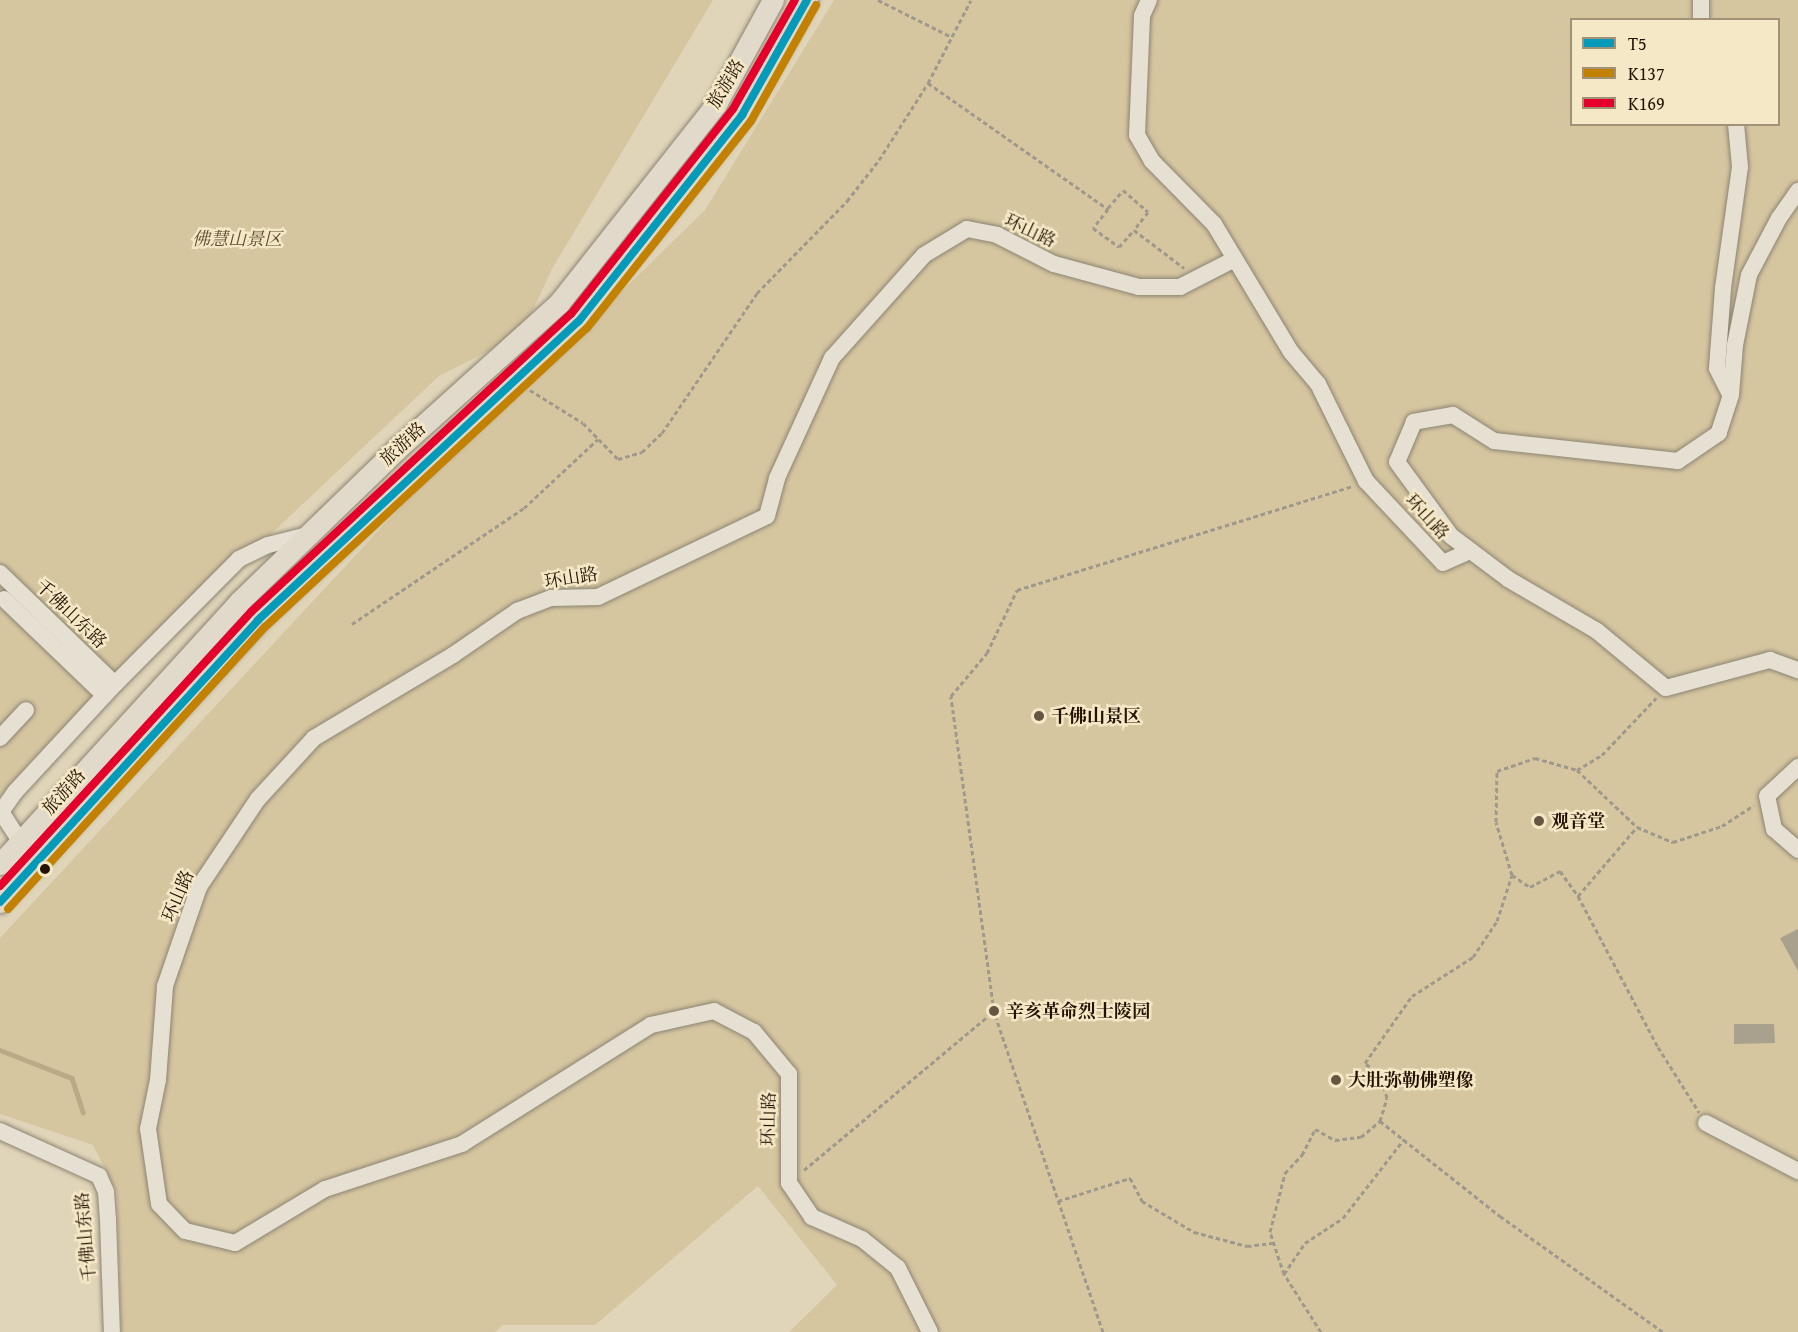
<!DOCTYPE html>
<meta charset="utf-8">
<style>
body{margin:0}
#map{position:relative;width:1798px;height:1332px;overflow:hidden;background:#e0d5b9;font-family:"Gentium Book Plus","Noto Serif SC",serif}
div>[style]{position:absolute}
.green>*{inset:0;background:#d6c6a0}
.stream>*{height:4.5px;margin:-2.25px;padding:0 2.25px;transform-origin:2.25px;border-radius:2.25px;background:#bbaa86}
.building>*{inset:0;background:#a9a18e}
.path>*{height:3px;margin-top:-1.5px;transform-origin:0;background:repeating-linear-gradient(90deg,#9f998d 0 4.5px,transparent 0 7.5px)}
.roads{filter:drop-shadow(0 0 2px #8c8473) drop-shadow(0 0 2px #8c8473)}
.minor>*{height:16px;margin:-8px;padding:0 8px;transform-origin:8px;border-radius:8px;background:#e5e0d2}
.major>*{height:21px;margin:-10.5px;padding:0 10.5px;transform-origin:10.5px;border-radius:10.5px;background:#e1daca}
.bus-1>*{height:8px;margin:-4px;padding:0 4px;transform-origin:4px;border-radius:4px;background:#049ab9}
.bus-2>*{height:8px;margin:-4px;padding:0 4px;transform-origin:4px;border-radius:4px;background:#c28100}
.bus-3>*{height:8px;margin:-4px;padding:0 4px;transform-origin:4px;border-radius:4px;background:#e4002b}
.dots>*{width:16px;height:16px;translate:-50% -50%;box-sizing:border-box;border:3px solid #f5e8c7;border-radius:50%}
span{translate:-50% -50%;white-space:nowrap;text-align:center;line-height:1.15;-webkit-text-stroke:5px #f5e8c7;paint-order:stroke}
.street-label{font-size:18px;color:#241200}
.park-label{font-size:18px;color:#5f4d31;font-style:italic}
.poi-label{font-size:18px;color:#241200;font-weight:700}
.left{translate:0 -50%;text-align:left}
.legend{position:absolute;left:1570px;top:18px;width:210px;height:108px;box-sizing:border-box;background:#f5e8c7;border:2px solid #a19277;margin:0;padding:8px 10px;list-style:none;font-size:18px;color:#241200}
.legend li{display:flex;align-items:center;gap:12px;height:30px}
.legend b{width:30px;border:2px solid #a19277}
</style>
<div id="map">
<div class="green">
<i style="clip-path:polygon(0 0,713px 0,552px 269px,522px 334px,439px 376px,56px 736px,0 797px)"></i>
<i style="clip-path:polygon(evenodd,834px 0,1798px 0,1798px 1332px,789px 1332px,837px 1285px,758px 1186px,595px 1325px,503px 1325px,495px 1332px,121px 1332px,117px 1193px,93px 1145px,0 1114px,0 938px,391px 517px,705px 210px,834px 0,1572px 20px,1778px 20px,1778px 124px,1572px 124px,1572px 20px)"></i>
</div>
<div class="stream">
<i style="left:0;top:1050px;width:77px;rotate:21.3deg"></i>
<i style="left:72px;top:1078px;width:36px;rotate:72deg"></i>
</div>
<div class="building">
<i style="clip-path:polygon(1798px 929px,1798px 971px,1780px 938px)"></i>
<i style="clip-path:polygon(1734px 1024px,1774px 1024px,1775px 1043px,1734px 1044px)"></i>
</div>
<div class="path">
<i style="left:878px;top:0;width:80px;rotate:26.6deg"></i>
<i style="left:928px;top:83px;width:220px;rotate:35deg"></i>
<i style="left:1108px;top:209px;width:24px;rotate:128deg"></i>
<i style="left:1093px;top:228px;width:32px;rotate:36deg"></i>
<i style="left:1119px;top:247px;width:23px;rotate:-49deg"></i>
<i style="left:1108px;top:208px;width:23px;rotate:-50deg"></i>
<i style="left:1123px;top:190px;width:33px;rotate:41deg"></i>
<i style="left:1148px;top:212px;width:23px;rotate:128deg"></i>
<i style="left:1134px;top:230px;width:63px;rotate:37.2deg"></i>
<i style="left:530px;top:390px;width:62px;rotate:31.9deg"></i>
<i style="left:583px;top:423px;width:50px;rotate:45.8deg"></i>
<i style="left:618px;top:459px;width:25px;rotate:-16deg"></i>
<i style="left:642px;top:452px;width:28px;rotate:-44deg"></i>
<i style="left:662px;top:433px;width:169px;rotate:-55.8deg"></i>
<i style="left:757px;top:293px;width:129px;rotate:-45.6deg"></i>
<i style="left:847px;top:201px;width:52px;rotate:-52deg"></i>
<i style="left:879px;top:160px;width:91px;rotate:-57.5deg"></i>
<i style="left:928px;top:83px;width:93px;rotate:-62.6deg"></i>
<i style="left:352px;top:624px;width:207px;rotate:-34deg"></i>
<i style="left:524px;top:508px;width:101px;rotate:-43deg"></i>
<i style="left:1577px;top:770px;width:29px;rotate:-31deg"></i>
<i style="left:1602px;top:755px;width:79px;rotate:-46.5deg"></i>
<i style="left:1512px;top:875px;width:22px;rotate:34deg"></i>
<i style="left:1530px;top:887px;width:34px;rotate:-28deg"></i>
<i style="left:1560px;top:871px;width:31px;rotate:54deg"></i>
<i style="left:1578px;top:896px;width:171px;rotate:62.1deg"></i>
<i style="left:1658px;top:1047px;width:77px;rotate:57.8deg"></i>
<i style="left:1578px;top:896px;width:91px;rotate:-49.5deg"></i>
<i style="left:1380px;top:1121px;width:153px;rotate:38.4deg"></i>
<i style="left:1500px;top:1216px;width:200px;rotate:35.4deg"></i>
<i style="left:804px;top:1170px;width:248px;rotate:-39.9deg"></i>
<i style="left:1058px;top:1201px;width:76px;rotate:-17.7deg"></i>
<i style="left:1130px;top:1178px;width:26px;rotate:62deg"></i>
<i style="left:1142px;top:1201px;width:61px;rotate:30.8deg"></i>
<i style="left:1194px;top:1232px;width:55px;rotate:14.8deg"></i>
<i style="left:1247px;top:1246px;width:26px;rotate:-7deg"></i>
<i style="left:1284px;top:1274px;width:44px;rotate:-108.4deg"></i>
<i style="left:1270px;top:1232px;width:61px;rotate:-75.7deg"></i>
<i style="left:1285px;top:1173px;width:25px;rotate:-47deg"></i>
<i style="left:1302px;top:1155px;width:29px;rotate:-63deg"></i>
<i style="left:1315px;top:1129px;width:23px;rotate:29deg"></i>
<i style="left:1335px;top:1140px;width:26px;rotate:-7deg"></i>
<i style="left:1361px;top:1137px;width:25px;rotate:-40deg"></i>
<i style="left:1380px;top:1121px;width:24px;rotate:-73deg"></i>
<i style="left:1387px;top:1098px;width:23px;rotate:-105deg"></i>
<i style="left:1381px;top:1076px;width:21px;rotate:-141deg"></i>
<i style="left:1365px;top:1063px;width:82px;rotate:-55deg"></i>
<i style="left:1412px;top:996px;width:72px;rotate:-32.6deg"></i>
<i style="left:1473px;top:957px;width:43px;rotate:-56.3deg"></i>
<i style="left:1497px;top:921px;width:48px;rotate:-71.9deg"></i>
<i style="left:1512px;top:875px;width:55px;rotate:-106.8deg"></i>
<i style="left:1496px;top:822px;width:51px;rotate:-88.9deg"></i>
<i style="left:1497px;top:771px;width:40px;rotate:-18.9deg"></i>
<i style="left:1535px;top:758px;width:44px;rotate:15.9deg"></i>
<i style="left:1577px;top:770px;width:83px;rotate:43.5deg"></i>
<i style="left:1637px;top:827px;width:39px;rotate:23deg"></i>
<i style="left:1673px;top:842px;width:52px;rotate:-18.1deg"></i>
<i style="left:1722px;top:826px;width:38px;rotate:-33deg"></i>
<i style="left:1103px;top:1332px;width:339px;rotate:-108.8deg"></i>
<i style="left:994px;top:1011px;width:318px;rotate:-97.8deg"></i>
<i style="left:951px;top:696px;width:56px;rotate:-50.1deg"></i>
<i style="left:987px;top:653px;width:70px;rotate:-64.5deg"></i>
<i style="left:1017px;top:590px;width:352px;rotate:-17.2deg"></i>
<i style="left:1321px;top:1332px;width:69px;rotate:-122.5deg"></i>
<i style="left:1284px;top:1274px;width:37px;rotate:-56deg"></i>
<i style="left:1305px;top:1243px;width:45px;rotate:-33.3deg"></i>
<i style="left:1343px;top:1218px;width:100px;rotate:-52.3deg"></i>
</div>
<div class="roads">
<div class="minor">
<i style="left:1149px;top:0;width:17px;rotate:114deg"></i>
<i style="left:1142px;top:16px;width:119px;rotate:92.4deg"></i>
<i style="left:1137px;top:135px;width:30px;rotate:60deg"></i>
<i style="left:1152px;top:161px;width:88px;rotate:45.5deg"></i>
<i style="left:1214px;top:224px;width:149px;rotate:59deg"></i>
<i style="left:1291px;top:352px;width:42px;rotate:49.8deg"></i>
<i style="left:1318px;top:384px;width:108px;rotate:63.7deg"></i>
<i style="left:1366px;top:481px;width:112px;rotate:46.8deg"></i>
<i style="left:1443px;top:563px;width:30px;rotate:-24deg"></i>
<i style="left:1701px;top:0;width:20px;rotate:90deg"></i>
<i style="left:1798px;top:191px;width:33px;rotate:125deg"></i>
<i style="left:1779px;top:218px;width:64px;rotate:117.8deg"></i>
<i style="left:1749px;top:275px;width:71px;rotate:101.3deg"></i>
<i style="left:1735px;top:345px;width:50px;rotate:94.6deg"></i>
<i style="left:1731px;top:395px;width:40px;rotate:108deg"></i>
<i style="left:1719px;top:433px;width:50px;rotate:145.7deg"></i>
<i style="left:1678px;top:461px;width:185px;rotate:-173.8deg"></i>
<i style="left:1494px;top:441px;width:49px;rotate:-147.6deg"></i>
<i style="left:1453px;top:415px;width:40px;rotate:170deg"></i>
<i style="left:1414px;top:422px;width:43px;rotate:113deg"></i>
<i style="left:1397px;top:462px;width:92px;rotate:53.9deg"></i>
<i style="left:1451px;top:536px;width:71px;rotate:37deg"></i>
<i style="left:1508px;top:579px;width:103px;rotate:30.3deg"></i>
<i style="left:1597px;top:631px;width:89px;rotate:39.6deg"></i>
<i style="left:1666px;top:688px;width:108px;rotate:-15.1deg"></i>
<i style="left:1770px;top:660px;width:30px;rotate:20deg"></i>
<i style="left:1730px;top:394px;width:29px;rotate:-117deg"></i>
<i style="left:1717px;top:368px;width:80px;rotate:-85.7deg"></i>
<i style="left:1723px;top:288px;width:122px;rotate:-82deg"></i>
<i style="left:1740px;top:167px;width:43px;rotate:-95.3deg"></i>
<i style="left:0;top:573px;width:160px;rotate:44deg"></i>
<i style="left:4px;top:599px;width:139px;rotate:43.8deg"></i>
<i style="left:0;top:738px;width:38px;rotate:-47deg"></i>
<i style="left:1798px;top:767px;width:42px;rotate:136.9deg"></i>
<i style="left:1767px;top:796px;width:34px;rotate:78deg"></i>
<i style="left:1774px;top:829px;width:32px;rotate:41deg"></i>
<i style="left:20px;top:841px;width:35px;rotate:-123deg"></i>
<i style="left:1px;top:812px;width:24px;rotate:-55deg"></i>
<i style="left:15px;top:792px;width:147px;rotate:-47.2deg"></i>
<i style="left:115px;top:684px;width:176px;rotate:-45.2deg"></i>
<i style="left:239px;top:559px;width:32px;rotate:-26deg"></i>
<i style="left:268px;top:545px;width:41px;rotate:-14deg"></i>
<i style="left:1706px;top:1123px;width:104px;rotate:27.6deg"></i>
<i style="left:0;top:1131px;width:109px;rotate:24.4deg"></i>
<i style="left:99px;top:1176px;width:17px;rotate:66deg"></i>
<i style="left:106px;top:1192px;width:28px;rotate:86deg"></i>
<i style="left:108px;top:1220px;width:112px;rotate:88deg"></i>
<i style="left:930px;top:1332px;width:72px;rotate:-116.6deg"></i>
<i style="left:898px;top:1268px;width:46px;rotate:-141.1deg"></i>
<i style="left:862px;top:1239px;width:55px;rotate:-156.3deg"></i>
<i style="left:812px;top:1217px;width:41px;rotate:-124.1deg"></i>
<i style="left:789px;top:1183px;width:109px;rotate:-90deg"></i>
<i style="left:789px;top:1074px;width:55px;rotate:-129.8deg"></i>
<i style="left:754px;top:1032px;width:45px;rotate:-152.3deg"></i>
<i style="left:714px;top:1011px;width:65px;rotate:167.5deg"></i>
<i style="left:651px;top:1025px;width:223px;rotate:147.8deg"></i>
<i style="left:462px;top:1144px;width:144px;rotate:161.8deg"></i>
<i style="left:325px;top:1189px;width:105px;rotate:149deg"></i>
<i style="left:235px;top:1243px;width:51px;rotate:-166.5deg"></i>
<i style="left:185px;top:1231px;width:37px;rotate:-134deg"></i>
<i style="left:159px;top:1204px;width:76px;rotate:-98.3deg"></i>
<i style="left:148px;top:1129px;width:50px;rotate:-78.5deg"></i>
<i style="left:158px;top:1080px;width:94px;rotate:-85.7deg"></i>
<i style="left:165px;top:986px;width:105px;rotate:-71deg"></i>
<i style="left:199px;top:887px;width:106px;rotate:-56.2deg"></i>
<i style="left:258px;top:799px;width:83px;rotate:-47.4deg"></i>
<i style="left:314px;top:738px;width:162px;rotate:-30.8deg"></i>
<i style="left:453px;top:655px;width:78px;rotate:-34.5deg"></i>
<i style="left:517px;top:611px;width:36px;rotate:-21deg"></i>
<i style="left:551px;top:598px;width:47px;rotate:-1.2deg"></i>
<i style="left:598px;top:597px;width:187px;rotate:-25.6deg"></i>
<i style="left:767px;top:516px;width:39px;rotate:-75deg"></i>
<i style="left:777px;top:478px;width:132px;rotate:-65.4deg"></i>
<i style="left:832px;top:358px;width:138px;rotate:-48.2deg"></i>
<i style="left:924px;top:255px;width:50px;rotate:-31.2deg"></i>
<i style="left:967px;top:229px;width:31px;rotate:11deg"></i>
<i style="left:997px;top:235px;width:64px;rotate:27deg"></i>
<i style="left:1054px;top:264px;width:88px;rotate:15.1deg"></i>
<i style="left:1139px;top:287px;width:41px"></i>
<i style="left:1180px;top:287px;width:59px;rotate:-27deg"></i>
</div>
<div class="major">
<i style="left:0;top:864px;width:355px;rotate:-47.6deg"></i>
<i style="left:239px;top:602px;width:220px;rotate:-44.1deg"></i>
<i style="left:397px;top:449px;width:218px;rotate:-42deg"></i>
<i style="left:559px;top:303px;width:253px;rotate:-51.7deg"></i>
<i style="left:716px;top:104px;width:119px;rotate:-61.3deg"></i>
<i style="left:0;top:902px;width:382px;rotate:-47.5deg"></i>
<i style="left:258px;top:620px;width:439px;rotate:-43deg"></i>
<i style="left:579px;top:321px;width:263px;rotate:-51.6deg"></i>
<i style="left:742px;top:115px;width:132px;rotate:-60.5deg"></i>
</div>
</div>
<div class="bus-1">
<i style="left:0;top:902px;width:382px;rotate:-47.5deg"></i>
<i style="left:258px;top:620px;width:439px;rotate:-43deg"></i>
<i style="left:579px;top:321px;width:263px;rotate:-51.6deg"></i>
<i style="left:742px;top:115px;width:132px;rotate:-60.5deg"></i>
</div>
<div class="bus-2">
<i style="left:8px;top:909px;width:382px;rotate:-47.7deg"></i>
<i style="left:265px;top:627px;width:439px;rotate:-42.9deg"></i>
<i style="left:587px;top:328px;width:264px;rotate:-51.6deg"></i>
<i style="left:751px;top:121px;width:133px;rotate:-60.7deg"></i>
</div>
<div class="bus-3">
<i style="left:0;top:886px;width:372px;rotate:-47.5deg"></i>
<i style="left:251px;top:612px;width:437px;rotate:-43deg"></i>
<i style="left:571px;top:314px;width:261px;rotate:-51.7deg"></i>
<i style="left:733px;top:109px;width:125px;rotate:-60.4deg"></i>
</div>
<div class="dots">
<i style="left:1039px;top:716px;background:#665641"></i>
<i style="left:1539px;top:821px;background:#665641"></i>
<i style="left:45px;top:869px;background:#241200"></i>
<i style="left:994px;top:1011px;background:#665641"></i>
<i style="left:1336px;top:1080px;background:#665641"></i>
</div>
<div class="street-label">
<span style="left:726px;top:84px;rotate:-59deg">旅游路</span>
<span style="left:1030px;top:231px;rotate:25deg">环山路</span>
<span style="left:403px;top:444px;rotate:-43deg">旅游路</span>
<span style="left:1427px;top:517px;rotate:47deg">环山路</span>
<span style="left:571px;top:578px;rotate:-9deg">环山路</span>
<span style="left:71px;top:614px;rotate:44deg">千佛山东路</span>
<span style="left:64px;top:792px;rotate:-48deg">旅游路</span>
<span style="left:178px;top:896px;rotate:-67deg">环山路</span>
<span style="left:769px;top:1119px;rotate:-89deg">环山路</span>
<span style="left:86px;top:1237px;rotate:-95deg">千佛山东路</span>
</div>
<div class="park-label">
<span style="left:237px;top:239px">佛慧山景区</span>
</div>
<div class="poi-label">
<span class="left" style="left:1051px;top:716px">千佛山景区</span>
<span class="left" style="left:1551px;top:821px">观音堂</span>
<span class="left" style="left:1006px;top:1011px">辛亥革命烈士陵园</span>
<span class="left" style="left:1348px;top:1080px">大肚弥勒佛塑像</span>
</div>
<ul class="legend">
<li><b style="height:8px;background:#049ab9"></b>T5</li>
<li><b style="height:8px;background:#c28100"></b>K137</li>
<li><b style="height:8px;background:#e4002b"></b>K169</li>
</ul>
</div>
